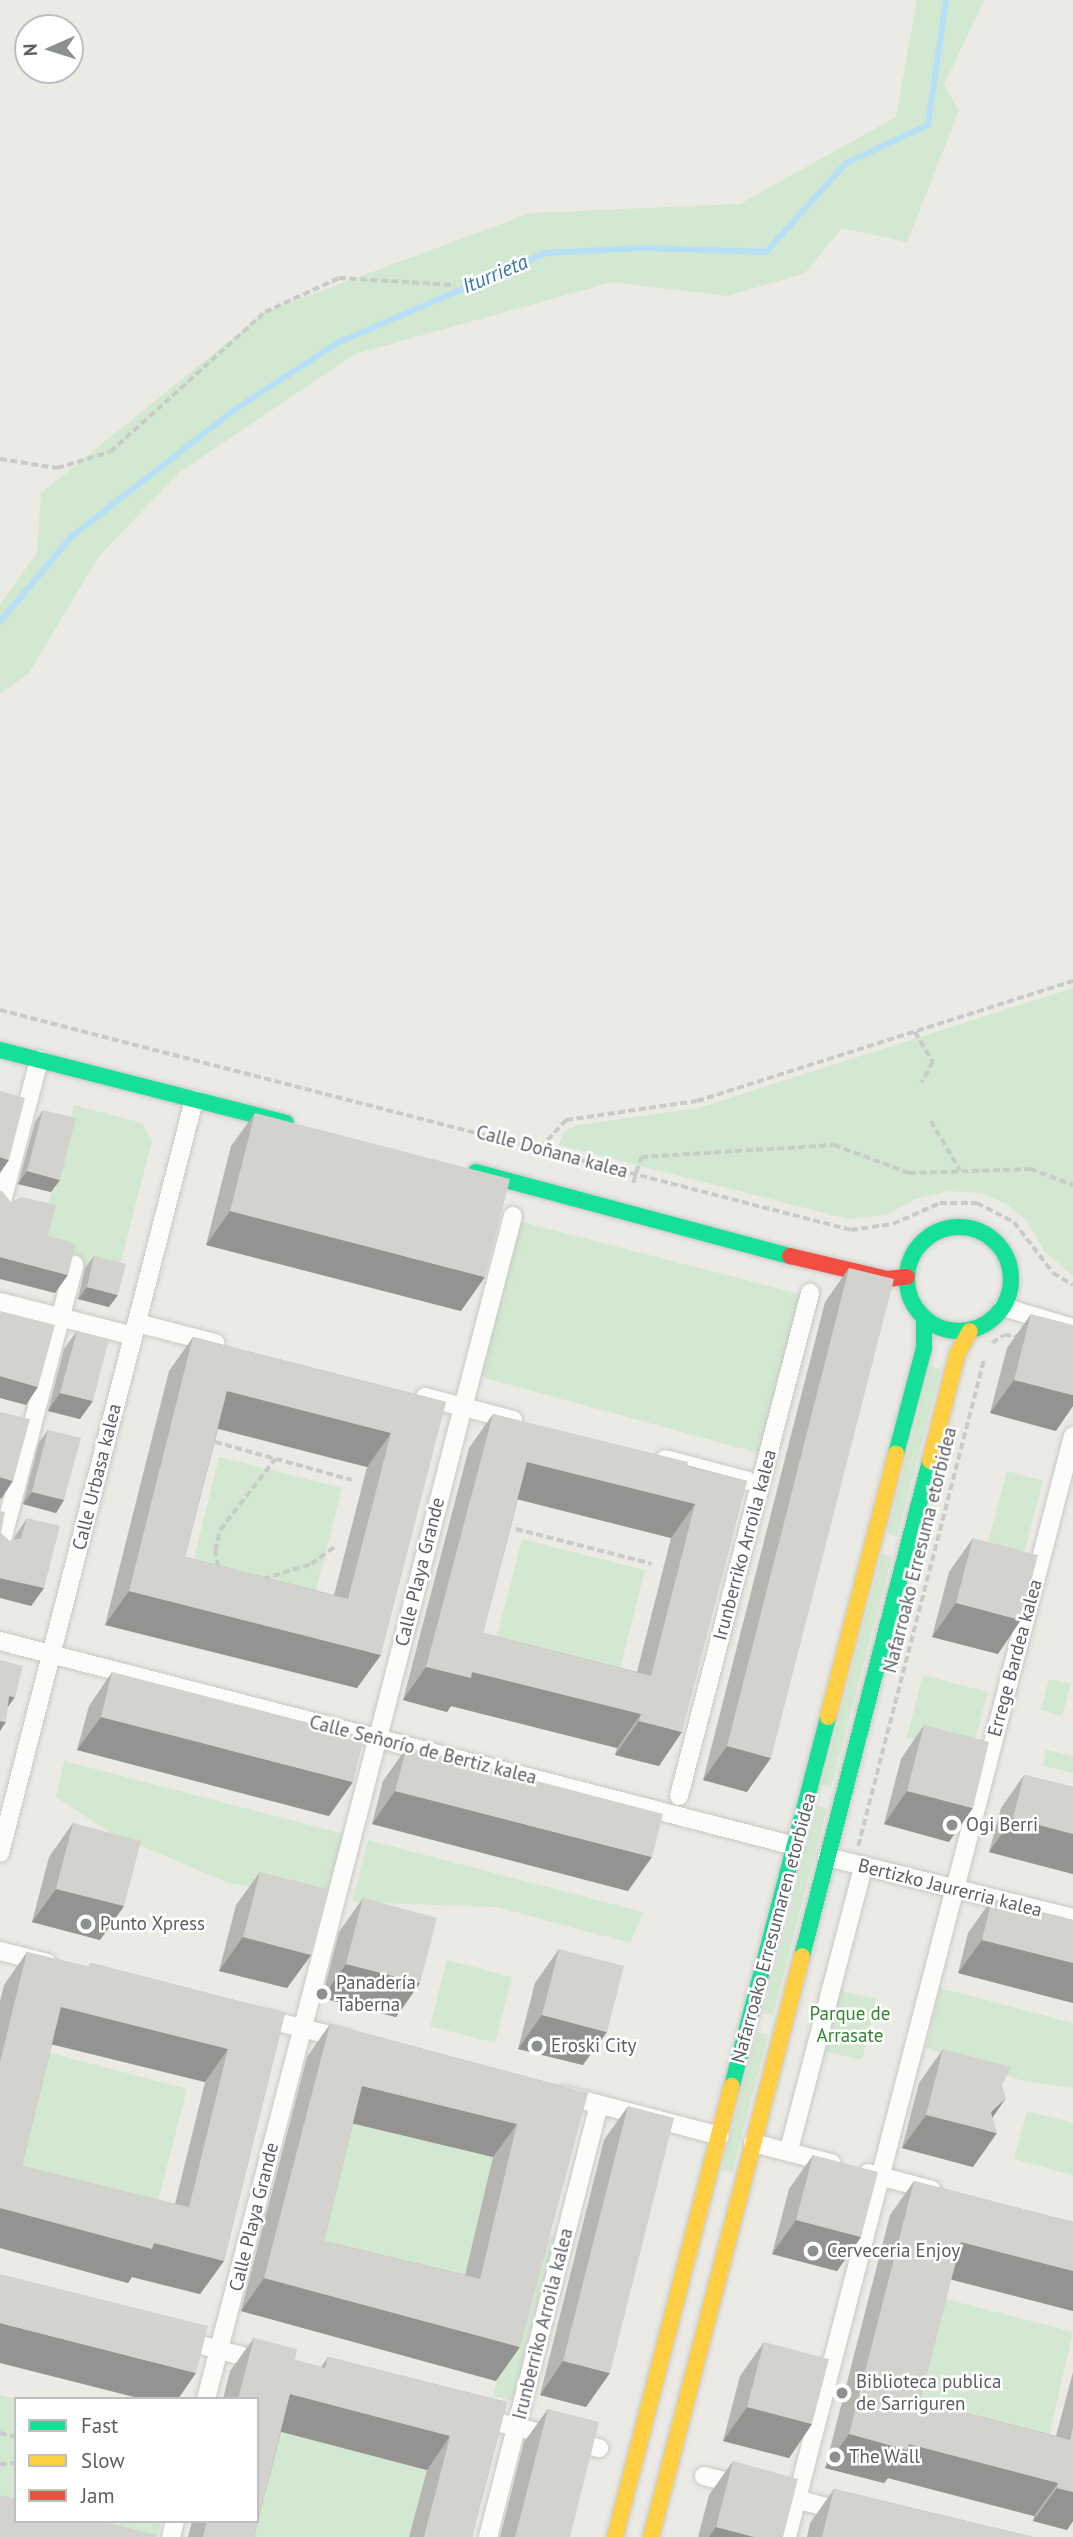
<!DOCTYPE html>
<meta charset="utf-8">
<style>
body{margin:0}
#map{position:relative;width:1073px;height:2537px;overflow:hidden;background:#ebeae5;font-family:"PT Sans",sans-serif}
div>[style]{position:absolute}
.green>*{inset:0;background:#d3e8d0}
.stream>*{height:6px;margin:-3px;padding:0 3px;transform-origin:3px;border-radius:3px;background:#b7e0f7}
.path>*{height:3.5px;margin-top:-1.75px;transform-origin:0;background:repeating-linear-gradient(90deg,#c8ccc9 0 7px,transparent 0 10.5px)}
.roads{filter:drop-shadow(0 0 2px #c8c8c7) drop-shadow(0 0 2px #c8c8c7)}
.street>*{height:18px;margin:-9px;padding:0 9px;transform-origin:9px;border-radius:9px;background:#fcfcfb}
.fast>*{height:16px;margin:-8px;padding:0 8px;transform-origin:8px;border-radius:8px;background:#16e098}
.fast>.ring{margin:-8px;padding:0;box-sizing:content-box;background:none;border:16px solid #16e098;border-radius:50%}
.slow>*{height:16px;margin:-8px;padding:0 8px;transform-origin:8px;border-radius:8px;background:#ffcf43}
.jam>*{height:16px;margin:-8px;padding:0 8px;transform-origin:8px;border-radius:8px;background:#f24e42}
.wall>*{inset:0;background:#b5b5b2}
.shaded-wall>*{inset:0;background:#949391}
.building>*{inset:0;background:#d3d2cf}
.dots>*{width:19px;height:19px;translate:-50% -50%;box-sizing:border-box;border:4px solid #fff;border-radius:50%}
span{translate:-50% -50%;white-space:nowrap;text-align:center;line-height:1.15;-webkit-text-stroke:5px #fff;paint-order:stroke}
.street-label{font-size:19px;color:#5b5f63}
.poi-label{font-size:19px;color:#5b5f63}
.left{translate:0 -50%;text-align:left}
.park-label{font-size:19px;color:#338333}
.water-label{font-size:21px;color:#3b76a9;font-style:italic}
.legend{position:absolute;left:14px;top:2397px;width:245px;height:126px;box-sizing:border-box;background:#fff;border:2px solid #bdbfc1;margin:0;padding:9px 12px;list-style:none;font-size:21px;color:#5b5f63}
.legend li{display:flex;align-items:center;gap:14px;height:35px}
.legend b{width:35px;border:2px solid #bdbfc1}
.north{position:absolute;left:14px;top:14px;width:70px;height:70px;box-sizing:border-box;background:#fff;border:2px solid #bdbfc1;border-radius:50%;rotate:267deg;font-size:19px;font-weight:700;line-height:28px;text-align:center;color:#5b5f63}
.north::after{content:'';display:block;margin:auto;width:24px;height:32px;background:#8d9090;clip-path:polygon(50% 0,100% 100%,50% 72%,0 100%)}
</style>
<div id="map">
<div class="green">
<i style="clip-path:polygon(917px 0,984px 0,944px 85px,959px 111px,907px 242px,842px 228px,805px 273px,728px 296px,612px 282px,355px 354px,180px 472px,99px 556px,29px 673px,0 694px,0 604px,37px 553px,41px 493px,265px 312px,530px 213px,740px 204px,896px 117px)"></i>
<i style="clip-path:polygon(1073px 988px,1073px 1276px,1044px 1251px,1027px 1221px,1008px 1205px,981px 1193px,947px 1191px,916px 1199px,886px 1215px,848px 1219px,559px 1145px,564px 1131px,578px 1125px,698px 1108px)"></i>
<i style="clip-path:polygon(74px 1105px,142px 1123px,152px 1141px,117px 1276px,35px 1255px)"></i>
<i style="clip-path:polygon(518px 1221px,803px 1295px,762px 1454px,478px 1376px)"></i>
<i style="clip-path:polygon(931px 1366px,941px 1369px,897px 1537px,887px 1534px)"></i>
<i style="clip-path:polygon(219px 1457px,342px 1488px,311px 1610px,189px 1579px)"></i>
<i style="clip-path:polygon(1007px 1471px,1043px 1481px,1020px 1567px,984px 1558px)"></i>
<i style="clip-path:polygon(522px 1539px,645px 1570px,615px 1688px,492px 1656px)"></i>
<i style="clip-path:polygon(882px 1554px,892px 1557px,831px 1787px,822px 1785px)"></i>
<i style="clip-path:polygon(923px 1675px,988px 1692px,971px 1754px,907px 1737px)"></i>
<i style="clip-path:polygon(1049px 1679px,1071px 1684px,1062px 1716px,1041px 1710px)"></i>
<i style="clip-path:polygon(1046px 1750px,1073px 1756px,1073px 1773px,1043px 1766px)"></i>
<i style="clip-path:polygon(64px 1761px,344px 1834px,327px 1900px,228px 1883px,109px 1832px,56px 1797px)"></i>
<i style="clip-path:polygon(817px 1806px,827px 1808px,773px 2015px,763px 2013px)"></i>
<i style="clip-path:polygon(368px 1840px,643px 1912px,630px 1943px,497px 1907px,352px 1902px)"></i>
<i style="clip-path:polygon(447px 1960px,512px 1977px,495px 2043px,430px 2026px)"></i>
<i style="clip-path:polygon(940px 1988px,1073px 2023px,1073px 2088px,1023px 2081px,926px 2048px)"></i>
<i style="clip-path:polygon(838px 1990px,876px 1999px,862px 2060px,824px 2051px)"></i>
<i style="clip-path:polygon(758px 2032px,768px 2035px,732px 2172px,721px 2170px)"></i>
<i style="clip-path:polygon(47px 2052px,187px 2089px,151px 2228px,11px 2191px)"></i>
<i style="clip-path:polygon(1027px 2111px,1073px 2123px,1073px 2175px,1014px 2159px)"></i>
<i style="clip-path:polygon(338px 2120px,493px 2157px,456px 2313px,300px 2275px)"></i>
<i style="clip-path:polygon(536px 2232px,555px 2236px,513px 2401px,493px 2396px)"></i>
<i style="clip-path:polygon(935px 2296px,1073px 2332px,1043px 2462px,902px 2426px)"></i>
<i style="clip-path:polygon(0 2395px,17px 2399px,16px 2504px,0 2500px)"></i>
<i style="clip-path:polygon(269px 2419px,293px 2435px,427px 2470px,409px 2537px,239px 2537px,257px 2521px)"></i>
<i style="clip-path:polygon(78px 2521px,161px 2521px,157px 2537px)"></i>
</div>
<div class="stream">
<i style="left:0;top:622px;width:111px;rotate:-50.1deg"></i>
<i style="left:71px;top:537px;width:207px;rotate:-37.9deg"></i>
<i style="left:234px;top:410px;width:123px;rotate:-33deg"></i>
<i style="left:337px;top:343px;width:228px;rotate:-23.3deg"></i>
<i style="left:546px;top:253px;width:96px;rotate:-3deg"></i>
<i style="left:642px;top:248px;width:124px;rotate:1.8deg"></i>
<i style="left:766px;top:252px;width:120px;rotate:-48deg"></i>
<i style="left:846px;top:163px;width:90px;rotate:-24.9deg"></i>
<i style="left:928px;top:125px;width:126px;rotate:-81.8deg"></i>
</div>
<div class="path">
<i style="left:0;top:459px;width:58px;rotate:9deg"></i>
<i style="left:57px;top:468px;width:55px;rotate:-16.8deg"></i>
<i style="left:110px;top:452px;width:209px;rotate:-42.1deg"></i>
<i style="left:265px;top:312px;width:81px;rotate:-24.7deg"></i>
<i style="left:339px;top:278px;width:116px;rotate:3.5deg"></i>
<i style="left:0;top:1010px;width:879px;rotate:14.49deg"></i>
<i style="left:851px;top:1230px;width:42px;rotate:-8.1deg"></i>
<i style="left:893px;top:1224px;width:51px;rotate:-24.1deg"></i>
<i style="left:940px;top:1203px;width:37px"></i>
<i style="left:977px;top:1203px;width:42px;rotate:27.2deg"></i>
<i style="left:1014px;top:1222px;width:64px;rotate:52.6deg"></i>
<i style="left:1053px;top:1273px;width:23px;rotate:31deg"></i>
<i style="left:915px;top:1032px;width:35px;rotate:59deg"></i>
<i style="left:933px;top:1062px;width:24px;rotate:118deg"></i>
<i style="left:931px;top:1121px;width:57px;rotate:59.4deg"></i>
<i style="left:540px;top:1148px;width:38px;rotate:-47deg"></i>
<i style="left:566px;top:1120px;width:132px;rotate:-8.3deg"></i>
<i style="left:697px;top:1101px;width:395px;rotate:-17.7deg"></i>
<i style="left:633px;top:1183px;width:27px;rotate:-73deg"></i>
<i style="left:641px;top:1157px;width:193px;rotate:-3.6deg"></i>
<i style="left:834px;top:1145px;width:80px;rotate:20.5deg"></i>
<i style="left:909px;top:1173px;width:121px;rotate:-1.9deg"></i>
<i style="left:1030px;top:1169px;width:46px;rotate:20.4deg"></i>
<i style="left:992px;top:1343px;width:14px;rotate:-34deg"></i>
<i style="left:1004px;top:1335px;width:16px;rotate:4deg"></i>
<i style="left:215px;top:1442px;width:142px;rotate:15.5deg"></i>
<i style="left:516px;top:1529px;width:140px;rotate:14.4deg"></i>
<i style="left:218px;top:1567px;width:16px;rotate:-101deg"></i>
<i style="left:215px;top:1551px;width:22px;rotate:-77deg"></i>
<i style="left:220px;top:1530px;width:90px;rotate:-52.2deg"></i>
<i style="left:263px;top:1579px;width:50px;rotate:-17.4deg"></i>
<i style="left:311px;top:1564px;width:29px;rotate:-36deg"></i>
<i style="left:858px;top:1846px;width:503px;rotate:-75.49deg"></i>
<i style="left:0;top:2433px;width:16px;rotate:14deg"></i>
<i style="left:0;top:2464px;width:16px;rotate:-4deg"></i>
</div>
<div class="roads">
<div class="street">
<i style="left:0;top:1209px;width:154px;rotate:-75.3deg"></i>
<i style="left:0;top:1302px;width:137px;rotate:14.3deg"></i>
<i style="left:1003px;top:1307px;width:73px;rotate:16.7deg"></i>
<i style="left:137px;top:1323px;width:81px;rotate:14.4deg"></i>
<i style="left:425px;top:1397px;width:91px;rotate:14.6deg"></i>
<i style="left:465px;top:1400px;width:190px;rotate:-75.4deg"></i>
<i style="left:665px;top:1459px;width:86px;rotate:14.8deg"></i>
<i style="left:0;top:1548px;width:293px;rotate:-75.3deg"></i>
<i style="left:0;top:1641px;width:821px;rotate:14.46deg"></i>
<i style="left:380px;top:1730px;width:326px;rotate:-75.6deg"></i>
<i style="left:679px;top:1796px;width:520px;rotate:-75.4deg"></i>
<i style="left:0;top:1853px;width:778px;rotate:-75.55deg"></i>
<i style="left:827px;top:1857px;width:253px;rotate:13.9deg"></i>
<i style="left:957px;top:1881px;width:460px;rotate:-75.4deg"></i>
<i style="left:0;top:1951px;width:49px;rotate:14.3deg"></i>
<i style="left:261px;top:2018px;width:88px;rotate:13.9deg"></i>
<i style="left:305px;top:2019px;width:284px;rotate:-75.5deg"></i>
<i style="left:563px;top:2095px;width:162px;rotate:14.6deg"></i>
<i style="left:753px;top:2143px;width:81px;rotate:14.4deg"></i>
<i style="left:790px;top:2146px;width:284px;rotate:-75.3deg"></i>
<i style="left:882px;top:2170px;width:284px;rotate:-75.5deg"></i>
<i style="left:868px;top:2173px;width:66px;rotate:14.9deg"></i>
<i style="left:179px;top:2339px;width:88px;rotate:15.1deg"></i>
<i style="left:206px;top:2399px;width:377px;rotate:-75.4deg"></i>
<i style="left:481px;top:2418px;width:122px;rotate:14.3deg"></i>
<i style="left:704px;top:2476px;width:37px;rotate:14deg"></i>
<i style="left:788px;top:2497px;width:59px;rotate:14.7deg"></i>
<i style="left:171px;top:2537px;width:16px;rotate:-76deg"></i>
<i style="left:488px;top:2537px;width:440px;rotate:-75.6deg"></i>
<i style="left:787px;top:2537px;width:365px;rotate:-75.5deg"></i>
</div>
<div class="fast">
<i style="left:0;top:1050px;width:295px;rotate:14.3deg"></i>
<i style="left:476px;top:1172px;width:325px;rotate:15deg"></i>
<i class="ring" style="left:907px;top:1227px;width:88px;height:88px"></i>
<i style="left:896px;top:1454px;width:110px;rotate:-75.2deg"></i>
<i style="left:924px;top:1348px;width:30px;rotate:-90deg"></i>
<i style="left:802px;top:1956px;width:511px;rotate:-75.5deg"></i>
<i style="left:732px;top:2086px;width:381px;rotate:-75.4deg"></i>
</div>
<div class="slow">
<i style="left:930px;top:1461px;width:109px;rotate:-75.7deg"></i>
<i style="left:957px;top:1355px;width:27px;rotate:-62deg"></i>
<i style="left:828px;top:1717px;width:272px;rotate:-75.5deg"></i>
<i style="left:615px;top:2537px;width:466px;rotate:-75.5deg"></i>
<i style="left:651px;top:2537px;width:600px;rotate:-75.43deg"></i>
</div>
<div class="jam">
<i style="left:790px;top:1256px;width:100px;rotate:13.3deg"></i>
<i style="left:887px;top:1279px;width:20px;rotate:-6deg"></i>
</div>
</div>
<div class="wall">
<i style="clip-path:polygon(43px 1110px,51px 1192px,18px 1184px,35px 1122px)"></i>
<i style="clip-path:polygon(255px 1113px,461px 1311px,206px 1245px,231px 1146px)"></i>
<i style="clip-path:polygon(94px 1256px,109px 1307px,78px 1299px,85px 1268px)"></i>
<i style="clip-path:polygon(849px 1268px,747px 1792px,703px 1780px,825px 1302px)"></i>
<i style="clip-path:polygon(1031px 1314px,1056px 1431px,990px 1413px,1007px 1348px)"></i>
<i style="clip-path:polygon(77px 1331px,80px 1419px,48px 1411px,64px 1349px)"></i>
<i style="clip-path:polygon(evenodd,193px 1337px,446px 1402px,357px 1688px,105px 1625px,169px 1371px,193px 1337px,218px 1429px,367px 1467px,334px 1595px,185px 1557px,218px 1429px)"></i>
<i style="clip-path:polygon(evenodd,493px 1414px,747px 1481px,659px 1766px,615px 1755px,617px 1748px,451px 1706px,447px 1712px,403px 1700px,469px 1448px,493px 1414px,518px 1499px,671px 1538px,637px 1672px,483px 1633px,518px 1499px)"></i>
<i style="clip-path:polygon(48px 1430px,64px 1500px,56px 1513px,23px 1504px,39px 1442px)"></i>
<i style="clip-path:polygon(27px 1518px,44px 1588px,31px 1606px,1px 1533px,9px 1541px,14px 1540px,15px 1536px)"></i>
<i style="clip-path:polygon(973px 1538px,998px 1654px,932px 1637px,949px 1572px)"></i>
<i style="clip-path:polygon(112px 1672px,329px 1816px,77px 1750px,89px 1706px)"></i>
<i style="clip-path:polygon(924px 1725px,949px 1842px,884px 1824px,901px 1759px)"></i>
<i style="clip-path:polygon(407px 1747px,628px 1891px,372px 1824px,383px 1781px)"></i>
<i style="clip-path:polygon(1024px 1775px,1073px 1787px,1073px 1874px,989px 1852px,1001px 1808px)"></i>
<i style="clip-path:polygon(73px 1823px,124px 1906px,100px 1940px,32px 1922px,49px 1857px)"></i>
<i style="clip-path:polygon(260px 1872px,311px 1955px,287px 1988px,219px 1971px,236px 1905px)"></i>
<i style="clip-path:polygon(363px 1898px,420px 1983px,396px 2017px,322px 1998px,339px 1932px)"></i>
<i style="clip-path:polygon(992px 1899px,1073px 1920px,1073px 2003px,958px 1973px,968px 1933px)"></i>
<i style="clip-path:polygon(559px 1949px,583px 2065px,518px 2049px,535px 1983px)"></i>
<i style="clip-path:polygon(evenodd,27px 1952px,89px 1967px,91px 1963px,285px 2013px,224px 2261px,200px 2294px,132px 2277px,128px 2283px,0 2248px,0 2001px,4px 1985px,27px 1952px,52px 2044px,205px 2082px,175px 2204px,22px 2166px,52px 2044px)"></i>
<i style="clip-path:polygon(evenodd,330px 2024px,588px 2093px,496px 2381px,241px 2311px,307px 2057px,330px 2024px,353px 2123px,493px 2157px,465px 2275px,324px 2241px,353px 2123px)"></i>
<i style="clip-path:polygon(943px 2049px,1002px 2085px,992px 2118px,973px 2167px,902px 2148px,919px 2083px)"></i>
<i style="clip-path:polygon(628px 2106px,586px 2407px,540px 2395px,604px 2140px)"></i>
<i style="clip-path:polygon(813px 2155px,861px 2237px,837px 2271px,772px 2254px,789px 2189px)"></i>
<i style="clip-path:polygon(914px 2181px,1073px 2222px,1073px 2311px,951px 2279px,920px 2401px,1056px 2436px,1073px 2372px,1073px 2521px,1067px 2530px,1033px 2521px,1034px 2516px,888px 2478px,884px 2483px,825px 2468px,890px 2215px)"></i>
<i style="clip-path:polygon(254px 2338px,295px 2360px,321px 2367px,328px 2357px,507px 2402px,472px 2537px,409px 2537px,427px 2470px,281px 2432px,254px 2537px,188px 2537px,192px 2521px,257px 2521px,257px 2399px,223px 2399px,230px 2371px)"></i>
<i style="clip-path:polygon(764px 2342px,812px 2424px,789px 2458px,723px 2441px,740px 2376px)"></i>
<i style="clip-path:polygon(548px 2409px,570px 2537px,500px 2537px,524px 2442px)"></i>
<i style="clip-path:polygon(733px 2461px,783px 2537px,698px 2537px,709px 2495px)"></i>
<i style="clip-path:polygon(834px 2489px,1033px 2537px,807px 2537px,810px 2523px)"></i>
</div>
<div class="shaded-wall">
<i style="clip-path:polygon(0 1157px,9px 1160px,0 1173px)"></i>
<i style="clip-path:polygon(27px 1171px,60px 1180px,51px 1192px,18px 1184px)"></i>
<i style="clip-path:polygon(230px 1211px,485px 1277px,461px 1311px,206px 1245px)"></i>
<i style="clip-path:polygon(0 1257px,68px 1275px,55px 1293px,0 1279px)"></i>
<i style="clip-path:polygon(87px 1287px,118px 1295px,109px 1307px,78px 1299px)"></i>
<i style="clip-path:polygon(0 1376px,38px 1387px,26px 1405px,0 1398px)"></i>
<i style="clip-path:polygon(1014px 1380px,1073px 1395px,1073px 1406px,1056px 1431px,990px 1413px)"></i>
<i style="clip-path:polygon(227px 1391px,391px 1433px,367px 1467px,204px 1425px)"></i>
<i style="clip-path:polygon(60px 1393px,93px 1401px,80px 1419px,48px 1411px)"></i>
<i style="clip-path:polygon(527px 1462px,695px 1504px,671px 1538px,504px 1496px)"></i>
<i style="clip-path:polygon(0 1477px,13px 1481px,1px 1499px,0 1498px)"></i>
<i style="clip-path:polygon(32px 1492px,64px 1500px,56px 1513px,23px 1504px)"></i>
<i style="clip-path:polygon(0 1578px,44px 1588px,31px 1606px,0 1598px)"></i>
<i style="clip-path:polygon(129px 1591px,381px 1655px,357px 1688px,105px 1625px)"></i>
<i style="clip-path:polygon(956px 1603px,1021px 1620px,998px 1654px,932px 1637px)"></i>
<i style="clip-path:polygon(426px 1667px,472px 1672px,641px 1714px,617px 1748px,451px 1706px,447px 1712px,403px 1700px)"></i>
<i style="clip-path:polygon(9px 1696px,15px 1697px,0 1718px)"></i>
<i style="clip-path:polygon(101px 1717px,353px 1782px,329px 1816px,77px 1750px)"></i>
<i style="clip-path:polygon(0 1721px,6px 1722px,0 1731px)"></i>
<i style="clip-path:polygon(639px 1721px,682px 1732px,659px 1766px,615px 1755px)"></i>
<i style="clip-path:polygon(727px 1746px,771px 1758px,747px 1792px,703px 1780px)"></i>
<i style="clip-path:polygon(395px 1791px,652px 1857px,628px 1891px,372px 1824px)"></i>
<i style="clip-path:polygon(907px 1791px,973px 1808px,949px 1842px,884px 1824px)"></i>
<i style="clip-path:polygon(1013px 1818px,1073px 1834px,1073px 1874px,989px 1852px)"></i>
<i style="clip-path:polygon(56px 1889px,124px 1906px,100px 1940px,32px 1922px)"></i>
<i style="clip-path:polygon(243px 1937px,311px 1955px,287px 1988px,219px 1971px)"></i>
<i style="clip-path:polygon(982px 1940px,1073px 1963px,1073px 2003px,958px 1973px)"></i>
<i style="clip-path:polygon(346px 1964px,420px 1983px,396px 2017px,322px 1998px)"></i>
<i style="clip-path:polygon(61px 2007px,228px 2049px,205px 2082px,38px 2041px)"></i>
<i style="clip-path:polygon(542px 2015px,607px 2032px,583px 2065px,518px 2049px)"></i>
<i style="clip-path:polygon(362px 2086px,517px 2124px,493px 2157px,338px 2120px)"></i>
<i style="clip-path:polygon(1006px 2098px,984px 2130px,997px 2133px,973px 2167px,902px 2148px,926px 2115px,991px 2112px)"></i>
<i style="clip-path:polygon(0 2208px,154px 2243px,224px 2261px,200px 2294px,132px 2277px,128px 2283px,0 2248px)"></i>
<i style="clip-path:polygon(796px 2220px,861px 2237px,837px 2271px,772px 2254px)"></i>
<i style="clip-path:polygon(961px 2242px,1073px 2271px,1073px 2311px,937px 2276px)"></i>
<i style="clip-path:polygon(264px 2278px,520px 2347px,496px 2381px,241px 2311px)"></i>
<i style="clip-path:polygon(0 2323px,196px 2373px,178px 2399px,142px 2399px,0 2363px)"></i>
<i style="clip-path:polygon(563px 2361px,610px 2373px,586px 2407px,540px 2395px)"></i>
<i style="clip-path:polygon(290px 2394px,450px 2436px,427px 2470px,267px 2428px)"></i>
<i style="clip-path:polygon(747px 2407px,812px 2424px,789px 2458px,723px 2441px)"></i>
<i style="clip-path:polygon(849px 2434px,909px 2444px,1058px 2483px,1034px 2516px,888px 2478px,884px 2483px,825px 2468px)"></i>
<i style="clip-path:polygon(1057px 2488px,1073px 2492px,1073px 2521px,1067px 2530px,1033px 2521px)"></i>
<i style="clip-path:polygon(716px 2527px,754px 2537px,709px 2537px)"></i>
</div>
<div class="building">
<i style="clip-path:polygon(0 1091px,25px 1098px,9px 1160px,0 1157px)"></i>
<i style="clip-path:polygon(43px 1110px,76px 1118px,60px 1180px,27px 1171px)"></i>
<i style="clip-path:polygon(255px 1113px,510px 1179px,485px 1277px,230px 1211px)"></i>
<i style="clip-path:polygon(0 1191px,2px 1191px,11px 1202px,22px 1197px,56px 1205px,48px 1236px,76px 1244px,68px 1275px,0 1257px)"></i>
<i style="clip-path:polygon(94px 1256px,126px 1264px,118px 1295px,87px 1287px)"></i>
<i style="clip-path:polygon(849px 1268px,894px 1279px,771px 1758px,727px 1746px)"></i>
<i style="clip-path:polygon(0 1311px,55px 1325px,38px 1387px,0 1376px)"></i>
<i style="clip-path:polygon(1031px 1314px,1073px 1325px,1073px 1395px,1014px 1380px)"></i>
<i style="clip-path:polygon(77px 1331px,109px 1339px,93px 1401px,60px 1393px)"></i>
<i style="clip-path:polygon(evenodd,193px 1337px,446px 1402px,381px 1655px,129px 1591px,193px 1337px,227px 1391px,391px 1433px,348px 1599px,185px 1557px,227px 1391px)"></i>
<i style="clip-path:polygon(0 1412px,30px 1419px,13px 1481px,0 1477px)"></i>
<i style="clip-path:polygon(evenodd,493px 1414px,688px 1462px,687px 1466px,747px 1481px,682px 1732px,639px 1721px,641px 1714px,472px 1672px,471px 1678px,426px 1667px,493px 1414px,527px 1462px,695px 1504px,651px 1676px,483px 1633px,527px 1462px)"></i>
<i style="clip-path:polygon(48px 1430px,81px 1438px,64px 1500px,32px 1492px)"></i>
<i style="clip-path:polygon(0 1511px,5px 1512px,1px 1533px,9px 1541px,21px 1538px,27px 1518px,60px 1526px,44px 1588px,0 1578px)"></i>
<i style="clip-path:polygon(973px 1538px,1038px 1555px,1021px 1620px,956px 1603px)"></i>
<i style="clip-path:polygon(0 1660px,23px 1666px,15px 1697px,9px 1696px,6px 1722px,0 1721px)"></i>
<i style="clip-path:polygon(112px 1672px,364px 1737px,353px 1782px,101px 1717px)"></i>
<i style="clip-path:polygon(924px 1725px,989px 1742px,973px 1808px,907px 1791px)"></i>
<i style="clip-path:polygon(407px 1747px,663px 1814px,652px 1857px,395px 1791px)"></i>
<i style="clip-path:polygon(1024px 1775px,1073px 1787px,1073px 1834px,1013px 1818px)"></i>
<i style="clip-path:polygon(73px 1823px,141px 1841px,124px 1906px,56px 1889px)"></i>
<i style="clip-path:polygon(260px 1872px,328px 1889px,311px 1955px,243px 1937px)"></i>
<i style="clip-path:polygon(363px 1898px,437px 1918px,420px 1983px,346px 1964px)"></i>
<i style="clip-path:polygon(992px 1899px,1073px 1920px,1073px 1963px,982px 1940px)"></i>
<i style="clip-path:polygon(559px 1949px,624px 1966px,607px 2032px,542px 2015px)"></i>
<i style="clip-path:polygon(evenodd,27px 1952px,90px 1967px,91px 1963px,285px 2013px,224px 2261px,154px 2243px,152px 2249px,0 2208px,0 2062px,27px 1952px,61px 2007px,228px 2049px,189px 2207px,22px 2166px,61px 2007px)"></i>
<i style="clip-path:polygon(evenodd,330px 2024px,588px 2093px,520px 2347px,264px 2278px,330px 2024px,362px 2086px,517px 2124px,480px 2279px,324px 2241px,362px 2086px)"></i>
<i style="clip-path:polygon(943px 2049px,1011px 2067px,1002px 2085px,1006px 2098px,991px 2112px,997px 2133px,926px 2115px)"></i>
<i style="clip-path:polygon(628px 2106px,674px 2118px,610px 2373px,563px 2361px)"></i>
<i style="clip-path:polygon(813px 2155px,878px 2172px,861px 2237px,796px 2220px)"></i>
<i style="clip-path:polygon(914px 2181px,1073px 2222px,1073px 2271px,961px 2242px,920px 2401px,1070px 2440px,1073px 2427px,1073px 2492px,1057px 2488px,1058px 2483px,909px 2444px,907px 2450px,849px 2434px)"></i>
<i style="clip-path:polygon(0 2274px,208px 2326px,196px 2373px,0 2323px)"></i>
<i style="clip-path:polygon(254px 2338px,297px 2349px,295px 2360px,325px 2368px,328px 2357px,507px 2402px,472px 2537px,424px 2537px,450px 2436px,290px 2394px,254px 2537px,203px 2537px,207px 2521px,257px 2521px,257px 2399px,238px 2399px)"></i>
<i style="clip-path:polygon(764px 2342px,829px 2359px,812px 2424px,747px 2407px)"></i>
<i style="clip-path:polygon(548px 2409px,599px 2422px,570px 2537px,515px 2537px)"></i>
<i style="clip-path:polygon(733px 2461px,798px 2479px,783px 2537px,754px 2537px,716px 2527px)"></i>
<i style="clip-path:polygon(834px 2489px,1033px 2537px,822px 2537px)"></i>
<i style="clip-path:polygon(0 2495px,16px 2499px,16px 2521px,102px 2521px,156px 2535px,156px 2537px,0 2537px)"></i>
</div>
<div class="dots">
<i style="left:952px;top:1825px;background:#8d9090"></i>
<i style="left:86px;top:1924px;background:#8d9090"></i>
<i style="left:322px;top:1994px;background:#8d9090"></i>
<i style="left:537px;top:2046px;background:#8d9090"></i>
<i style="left:813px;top:2251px;background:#8d9090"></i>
<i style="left:842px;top:2393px;background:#8d9090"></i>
<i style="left:835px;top:2457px;background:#8d9090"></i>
</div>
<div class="street-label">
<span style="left:552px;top:1152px;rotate:15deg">Calle Doñana kalea</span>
<span style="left:97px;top:1477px;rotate:-76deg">Calle Urbasa kalea</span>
<span style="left:745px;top:1545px;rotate:-75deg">Irunberriko Arroila kalea</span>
<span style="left:920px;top:1550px;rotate:-76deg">Nafarroako Erresuma etorbidea</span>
<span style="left:420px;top:1572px;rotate:-76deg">Calle Playa Grande</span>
<span style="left:1015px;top:1658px;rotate:-75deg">Errege Bardea kalea</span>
<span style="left:423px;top:1750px;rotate:14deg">Calle Señorío de Bertiz kalea</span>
<span style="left:950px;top:1888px;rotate:14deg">Bertizko Jaurerria kalea</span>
<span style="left:774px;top:1928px;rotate:-75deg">Nafarroako Erresumaren etorbidea</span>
<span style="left:254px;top:2217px;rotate:-76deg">Calle Playa Grande</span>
<span style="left:543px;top:2324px;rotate:-76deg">Irunberriko Arroila kalea</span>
</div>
<div class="poi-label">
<span class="left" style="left:966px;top:1825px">Ogi Berri</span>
<span class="left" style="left:100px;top:1924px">Punto Xpress</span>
<span class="left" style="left:336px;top:1994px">Panadería<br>Taberna</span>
<span class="left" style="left:551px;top:2046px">Eroski City</span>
<span class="left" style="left:827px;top:2251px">Cerveceria Enjoy</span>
<span class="left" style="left:856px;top:2393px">Biblioteca publica<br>de Sarriguren</span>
<span class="left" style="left:849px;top:2457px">The Wall</span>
</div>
<div class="park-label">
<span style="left:850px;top:2025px">Parque de<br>Arrasate</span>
</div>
<div class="water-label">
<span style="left:495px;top:274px;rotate:-23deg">Iturrieta</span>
</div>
<ul class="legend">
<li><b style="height:9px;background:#16e098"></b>Fast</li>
<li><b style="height:9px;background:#ffcf43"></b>Slow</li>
<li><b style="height:9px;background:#f24e42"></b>Jam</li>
</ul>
<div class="north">N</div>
</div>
